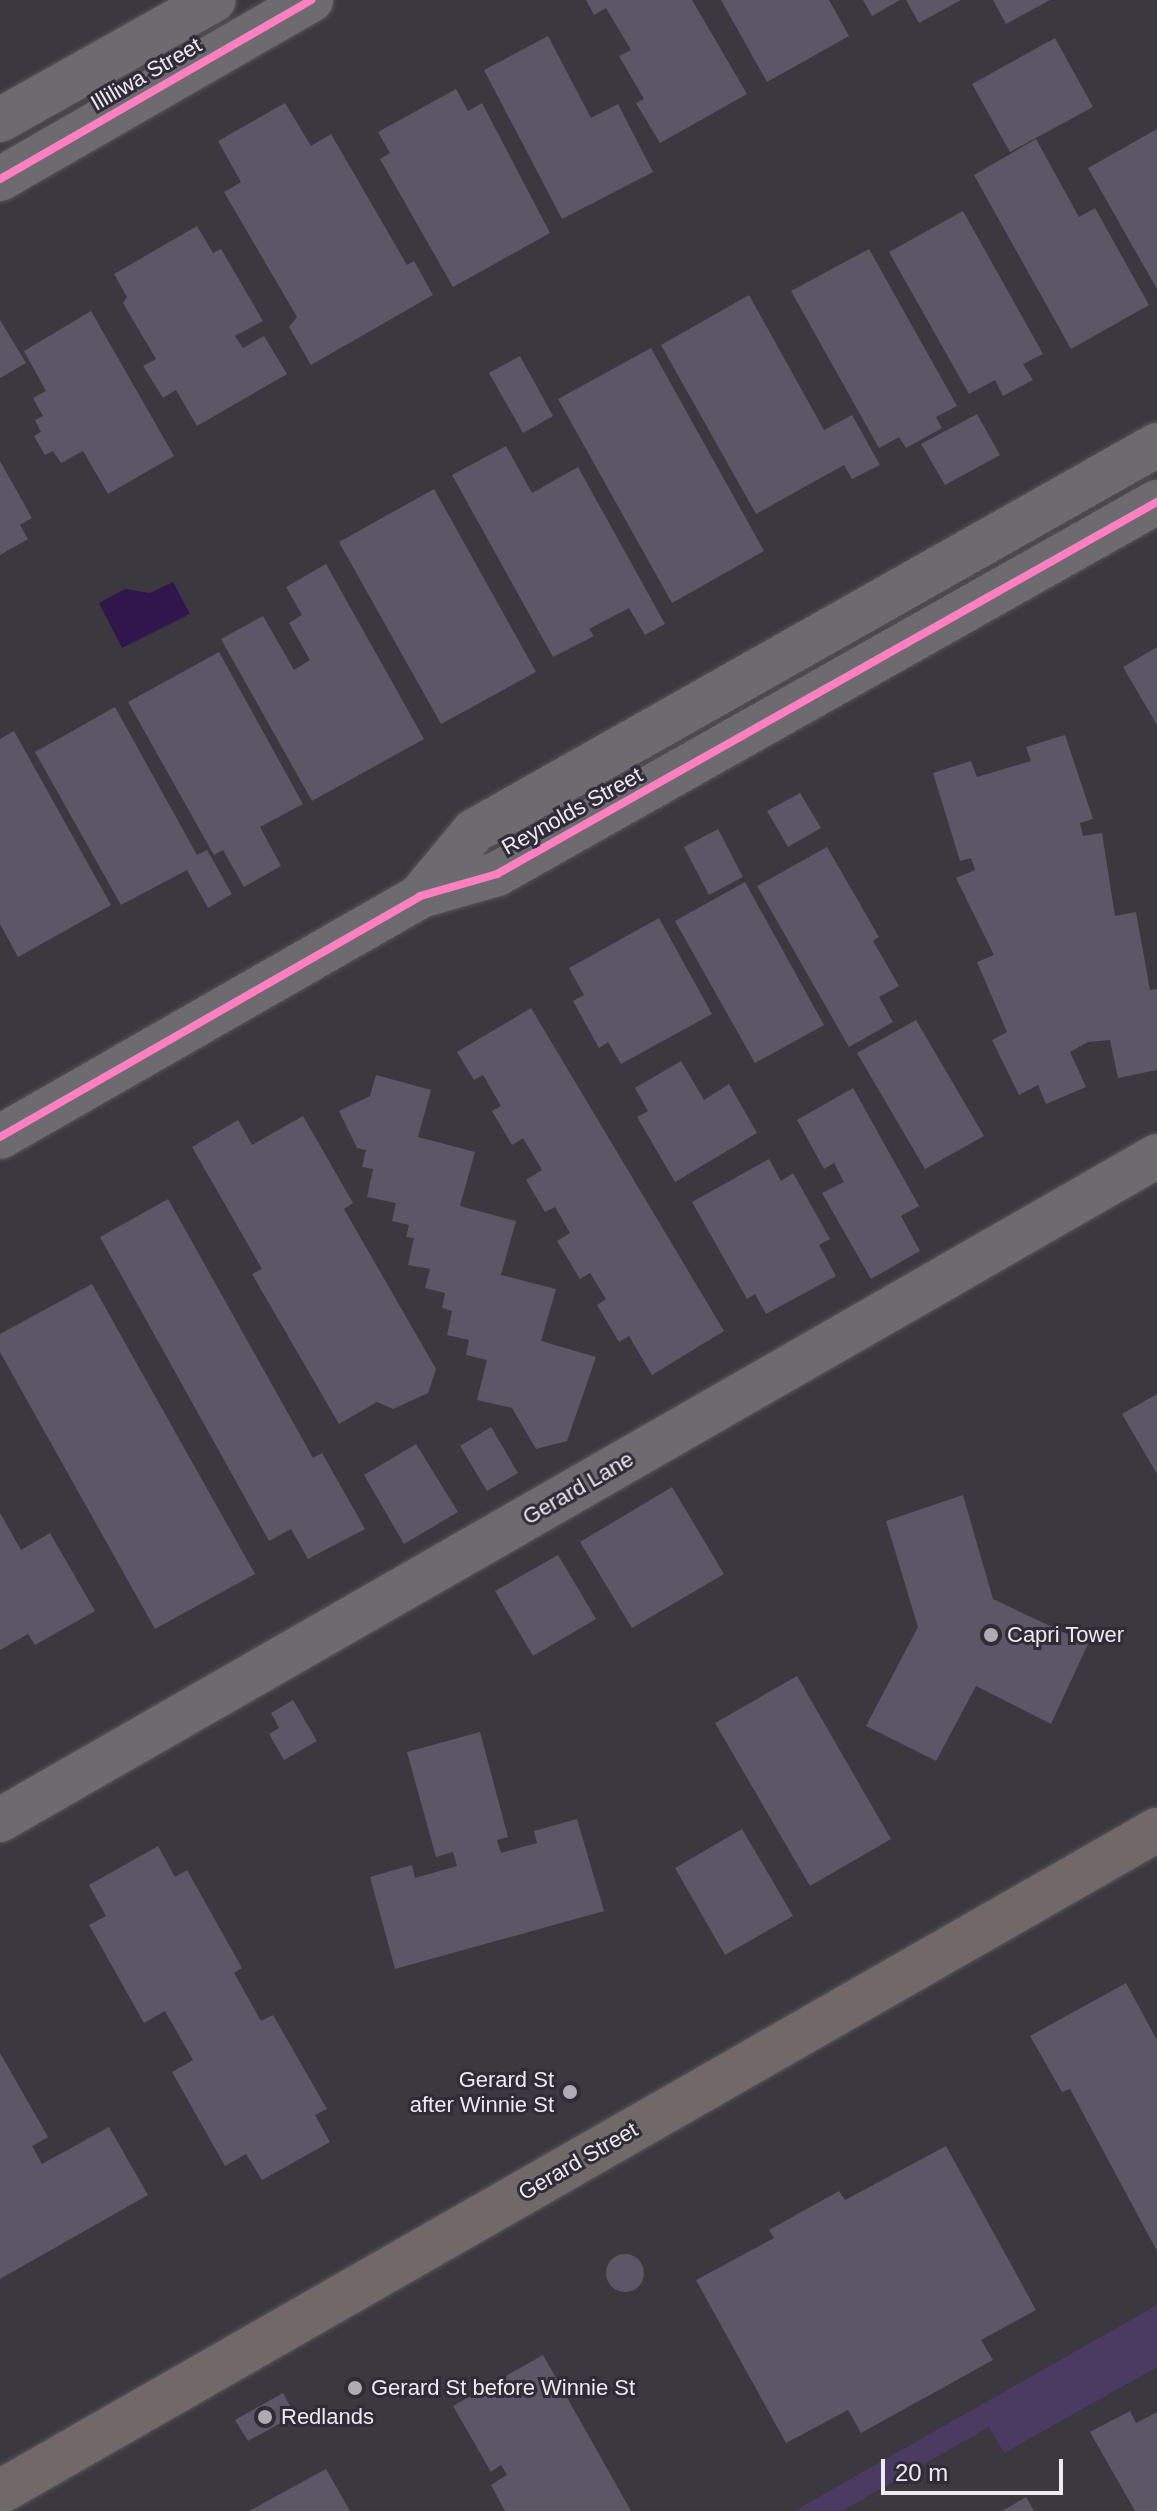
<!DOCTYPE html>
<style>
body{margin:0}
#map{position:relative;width:1157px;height:2511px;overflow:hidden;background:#3b383f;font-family:Arial,sans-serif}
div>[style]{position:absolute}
.green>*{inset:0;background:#4b3b62}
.water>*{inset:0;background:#31164d}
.building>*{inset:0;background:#5d5666}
.round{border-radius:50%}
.roads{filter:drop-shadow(0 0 2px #57555a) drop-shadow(0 0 2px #57555a)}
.minor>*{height:44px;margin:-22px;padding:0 22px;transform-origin:22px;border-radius:22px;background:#6d6b70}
.major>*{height:44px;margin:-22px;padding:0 22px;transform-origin:22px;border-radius:22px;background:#706968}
.cycleway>*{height:8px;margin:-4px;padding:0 4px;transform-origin:4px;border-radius:4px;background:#ff80c0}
.dots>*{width:22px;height:22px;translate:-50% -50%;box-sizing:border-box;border:4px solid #302b37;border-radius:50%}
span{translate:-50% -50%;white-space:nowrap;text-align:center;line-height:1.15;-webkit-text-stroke:6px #302b37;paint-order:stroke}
.street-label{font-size:22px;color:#ece9f1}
.poi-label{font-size:22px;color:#ece9f1}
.left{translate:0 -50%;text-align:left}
.right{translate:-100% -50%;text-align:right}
.scale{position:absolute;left:881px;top:2459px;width:182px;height:36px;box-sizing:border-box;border:4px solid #ece9f1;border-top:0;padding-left:10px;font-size:24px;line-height:28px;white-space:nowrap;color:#ece9f1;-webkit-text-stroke:6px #302b37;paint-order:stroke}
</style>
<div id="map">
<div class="green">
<i style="clip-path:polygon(1157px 2305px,1157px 2367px,1004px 2453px,989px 2427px,842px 2511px,794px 2511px)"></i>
</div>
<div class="water">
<i style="clip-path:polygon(173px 582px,190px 614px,122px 648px,99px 603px,125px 589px,150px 593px)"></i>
</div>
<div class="building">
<i style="clip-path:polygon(586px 0,692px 0,747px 94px,660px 143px,636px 103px,644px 99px,619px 56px,631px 50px,606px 8px,594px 15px)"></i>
<i style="clip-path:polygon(721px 0,829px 0,849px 36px,767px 82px)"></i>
<i style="clip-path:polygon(863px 0,900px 0,872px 16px)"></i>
<i style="clip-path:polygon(906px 0,961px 0,919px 23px)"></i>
<i style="clip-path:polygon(993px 0,1050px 0,1006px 24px)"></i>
<i style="clip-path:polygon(548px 36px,591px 118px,618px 104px,653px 172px,562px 219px,484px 70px)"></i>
<i style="clip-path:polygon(1055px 38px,1093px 107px,1010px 152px,972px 84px)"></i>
<i style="clip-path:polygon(456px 89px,468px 111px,482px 103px,550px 233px,453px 287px,380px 159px,390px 153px,378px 132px)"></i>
<i style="clip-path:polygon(285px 103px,311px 146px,331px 134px,407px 265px,414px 261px,433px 295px,311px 365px,289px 327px,297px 317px,224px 192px,241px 182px,218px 141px)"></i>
<i style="clip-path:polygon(1157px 129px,1157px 289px,1088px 168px)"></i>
<i style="clip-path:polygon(1036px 139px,1079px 217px,1095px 208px,1149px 305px,1071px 349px,974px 175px)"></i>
<i style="clip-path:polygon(963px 211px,1043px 354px,1023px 364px,1033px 380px,1003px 396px,995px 380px,969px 394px,889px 252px)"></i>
<i style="clip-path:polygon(197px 226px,213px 253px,221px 249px,263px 321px,235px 336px,243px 348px,264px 336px,287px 374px,197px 426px,176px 390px,163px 398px,143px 366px,156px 359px,123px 303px,127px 297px,114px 274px)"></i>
<i style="clip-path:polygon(869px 249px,957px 406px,936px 417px,942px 428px,906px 448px,899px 437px,879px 448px,791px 291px)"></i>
<i style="clip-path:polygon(749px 295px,824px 430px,852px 415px,880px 465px,852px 479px,844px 465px,756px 514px,661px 345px)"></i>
<i style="clip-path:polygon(91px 311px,174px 456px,108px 494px,83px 451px,61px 463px,53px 451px,45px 455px,34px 436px,41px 432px,35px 420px,43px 416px,33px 398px,46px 391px,24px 351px)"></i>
<i style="clip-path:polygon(0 320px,26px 363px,0 378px)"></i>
<i style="clip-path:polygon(651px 348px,764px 551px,672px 603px,558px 399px)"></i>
<i style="clip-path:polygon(520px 356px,553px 416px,523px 433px,489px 373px)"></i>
<i style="clip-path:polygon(977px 414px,1000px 455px,945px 485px,921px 444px)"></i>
<i style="clip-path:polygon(506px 446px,532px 493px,578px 467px,665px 624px,645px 635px,629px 608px,589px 629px,594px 636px,553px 657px,452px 475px)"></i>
<i style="clip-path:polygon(0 461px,32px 518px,20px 525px,28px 539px,0 555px)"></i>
<i style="clip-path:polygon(434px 489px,536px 672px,441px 724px,339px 542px)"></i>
<i style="clip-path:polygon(326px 564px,424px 739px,312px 801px,221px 639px,263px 616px,294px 670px,310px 660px,289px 623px,302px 615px,286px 587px)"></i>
<i style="clip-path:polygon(1157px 647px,1157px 725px,1123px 667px)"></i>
<i style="clip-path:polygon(219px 652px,303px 804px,260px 827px,281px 866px,244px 887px,223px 850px,214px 855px,128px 702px)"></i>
<i style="clip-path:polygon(115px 707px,197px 855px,207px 850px,232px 894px,208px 908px,187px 870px,121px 905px,35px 752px)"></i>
<i style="clip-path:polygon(14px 731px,111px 905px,18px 957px,0 924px,0 739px)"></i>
<i style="clip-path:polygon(1065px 735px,1093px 819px,1080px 823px,1083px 836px,1102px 833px,1115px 916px,1136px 912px,1150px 990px,1157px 989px,1157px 1070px,1118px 1078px,1110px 1040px,1088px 1042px,1070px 1052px,1086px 1087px,1046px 1104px,1038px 1085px,1019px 1095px,992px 1040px,1007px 1032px,977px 962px,994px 955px,956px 878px,975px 870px,971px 858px,960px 861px,933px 773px,971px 761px,977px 777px,1031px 761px,1026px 747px)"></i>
<i style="clip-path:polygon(800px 793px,821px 828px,788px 847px,767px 811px)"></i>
<i style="clip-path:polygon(718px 829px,743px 877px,709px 895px,684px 847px)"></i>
<i style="clip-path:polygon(827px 847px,879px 937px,873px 941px,899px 986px,879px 997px,893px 1022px,849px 1047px,757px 886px)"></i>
<i style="clip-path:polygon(745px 882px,824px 1025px,755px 1063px,675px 921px)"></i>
<i style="clip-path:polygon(659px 918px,712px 1014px,621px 1064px,608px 1042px,599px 1048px,573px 1001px,584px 995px,569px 968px)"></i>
<i style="clip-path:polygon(531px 1008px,724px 1331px,652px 1375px,629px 1336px,619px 1342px,597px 1305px,606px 1299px,590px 1273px,580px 1279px,557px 1241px,570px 1233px,555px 1207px,545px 1212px,526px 1180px,542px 1170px,523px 1138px,512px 1145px,492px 1111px,501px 1106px,483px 1075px,474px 1080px,457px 1052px)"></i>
<i style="clip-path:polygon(916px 1020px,984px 1136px,925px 1169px,857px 1053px)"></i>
<i style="clip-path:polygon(681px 1061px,704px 1100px,729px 1084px,757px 1133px,675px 1182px,637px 1117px,648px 1111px,635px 1088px)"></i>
<i style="clip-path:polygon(376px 1075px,431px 1090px,418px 1137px,475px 1152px,460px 1206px,516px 1221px,501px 1275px,556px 1289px,541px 1341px,596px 1357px,567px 1441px,536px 1449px,512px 1408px,477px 1400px,487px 1360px,466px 1355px,469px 1340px,447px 1335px,452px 1311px,442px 1308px,445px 1293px,425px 1288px,430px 1269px,408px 1265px,414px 1238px,406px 1237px,409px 1225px,392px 1221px,396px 1203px,367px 1197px,373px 1169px,362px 1167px,366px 1150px,357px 1148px,339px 1111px,370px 1096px)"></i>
<i style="clip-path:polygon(853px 1088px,919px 1206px,901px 1216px,920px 1251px,871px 1279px,822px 1193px,844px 1182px,834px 1163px,824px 1169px,797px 1120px)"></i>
<i style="clip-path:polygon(303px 1116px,353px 1203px,344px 1209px,436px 1369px,428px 1393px,393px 1409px,377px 1402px,339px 1424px,252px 1274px,262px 1269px,192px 1147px,238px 1120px,252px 1145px)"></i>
<i style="clip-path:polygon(769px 1159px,781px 1181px,793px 1173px,830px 1239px,819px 1245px,836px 1276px,766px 1314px,755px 1294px,747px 1299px,692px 1202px)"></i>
<i style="clip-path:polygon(168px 1199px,313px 1458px,322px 1453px,365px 1529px,308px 1559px,291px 1529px,269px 1541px,100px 1237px)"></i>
<i style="clip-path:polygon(92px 1284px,255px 1574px,155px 1629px,0 1352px,0 1334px)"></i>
<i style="clip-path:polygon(1157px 1394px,1157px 1474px,1122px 1414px)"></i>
<i style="clip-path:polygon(491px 1427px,518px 1473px,487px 1491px,460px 1446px)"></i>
<i style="clip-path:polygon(416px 1444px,458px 1512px,404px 1544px,364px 1475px)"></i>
<i style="clip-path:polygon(672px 1487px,724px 1574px,632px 1628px,580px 1542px)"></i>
<i style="clip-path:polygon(963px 1495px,993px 1599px,1088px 1644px,1051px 1724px,976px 1686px,936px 1761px,866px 1726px,918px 1627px,886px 1521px)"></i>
<i style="clip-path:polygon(0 1513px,21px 1550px,50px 1533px,95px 1611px,35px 1645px,28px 1634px,0 1650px)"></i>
<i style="clip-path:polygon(558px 1555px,596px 1619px,533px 1656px,495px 1591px)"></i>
<i style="clip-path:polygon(797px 1676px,891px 1839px,810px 1886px,715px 1723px)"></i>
<i style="clip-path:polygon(293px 1700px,317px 1741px,284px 1760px,269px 1734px,279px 1728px,271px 1713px)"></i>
<i style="clip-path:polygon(480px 1732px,508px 1837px,497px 1840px,501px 1853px,537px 1843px,534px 1831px,577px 1819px,604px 1911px,395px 1969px,370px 1877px,412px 1865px,415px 1878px,457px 1866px,453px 1852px,436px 1857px,407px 1752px)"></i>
<i style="clip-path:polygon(742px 1829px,793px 1916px,725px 1955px,675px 1868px)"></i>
<i style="clip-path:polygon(158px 1846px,175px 1877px,187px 1870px,242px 1968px,234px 1973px,261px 2021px,273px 2015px,327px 2109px,315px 2115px,330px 2142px,262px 2180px,246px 2154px,225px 2166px,172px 2072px,193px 2060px,165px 2011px,144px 2023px,89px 1925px,106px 1916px,89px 1885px)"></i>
<i style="clip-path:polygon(1126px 1983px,1157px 2040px,1157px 2251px,1070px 2089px,1062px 2092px,1030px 2036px)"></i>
<i style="clip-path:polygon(0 2053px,48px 2137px,32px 2146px,42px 2164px,109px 2127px,148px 2195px,0 2279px)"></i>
<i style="clip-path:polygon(946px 2146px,1036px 2310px,981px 2340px,993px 2360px,861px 2433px,848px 2410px,786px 2443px,696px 2280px,774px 2238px,769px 2230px,839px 2191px,845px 2200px)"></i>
<i class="round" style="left:606px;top:2254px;width:38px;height:38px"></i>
<i style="clip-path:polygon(543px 2355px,631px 2511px,505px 2511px,491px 2485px,507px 2475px,501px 2465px,491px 2472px,453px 2406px)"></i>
<i style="clip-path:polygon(283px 2393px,295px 2415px,248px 2441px,235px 2420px)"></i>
<i style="clip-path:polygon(1130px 2411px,1136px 2423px,1157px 2412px,1157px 2511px,1135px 2511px,1090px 2432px)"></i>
<i style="clip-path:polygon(326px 2469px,350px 2511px,249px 2511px)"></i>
<i style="clip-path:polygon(1026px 2497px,1034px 2511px,1002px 2511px)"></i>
</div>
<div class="roads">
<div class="minor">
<i style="left:0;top:120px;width:245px;rotate:-29.3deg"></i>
<i style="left:0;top:179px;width:359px;rotate:-29.9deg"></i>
<i style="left:420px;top:896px;width:85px;rotate:-50.3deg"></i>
<i style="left:474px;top:831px;width:785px;rotate:-29.47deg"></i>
<i style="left:0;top:1137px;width:484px;rotate:-29.8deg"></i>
<i style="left:420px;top:896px;width:80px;rotate:-15.9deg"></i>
<i style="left:497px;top:874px;width:758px;rotate:-29.41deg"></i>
<i style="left:0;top:1820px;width:1334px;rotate:-29.85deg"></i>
</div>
<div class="major">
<i style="left:0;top:2492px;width:1333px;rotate:-29.78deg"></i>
</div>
</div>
<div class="cycleway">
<i style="left:0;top:179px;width:359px;rotate:-29.9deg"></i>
<i style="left:0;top:1137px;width:484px;rotate:-29.8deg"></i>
<i style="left:420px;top:896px;width:80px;rotate:-15.9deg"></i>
<i style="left:497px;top:874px;width:758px;rotate:-29.41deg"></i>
</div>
<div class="dots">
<i style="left:991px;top:1635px;background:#aeabb3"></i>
<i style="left:570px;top:2092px;background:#aeabb3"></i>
<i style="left:355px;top:2388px;background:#aeabb3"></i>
<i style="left:265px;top:2417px;background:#aeabb3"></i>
</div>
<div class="street-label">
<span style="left:146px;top:74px;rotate:-30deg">Illiliwa Street</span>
<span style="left:572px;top:811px;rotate:-29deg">Reynolds Street</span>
<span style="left:578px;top:1488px;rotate:-30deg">Gerard Lane</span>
<span style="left:578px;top:2161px;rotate:-30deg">Gerard Street</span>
</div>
<div class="poi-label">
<span class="left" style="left:1007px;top:1635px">Capri Tower</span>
<span class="right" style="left:554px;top:2092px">Gerard St<br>after Winnie St</span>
<span class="left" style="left:371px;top:2388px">Gerard St before Winnie St</span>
<span class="left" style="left:281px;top:2417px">Redlands</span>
</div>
<div class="scale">20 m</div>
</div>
